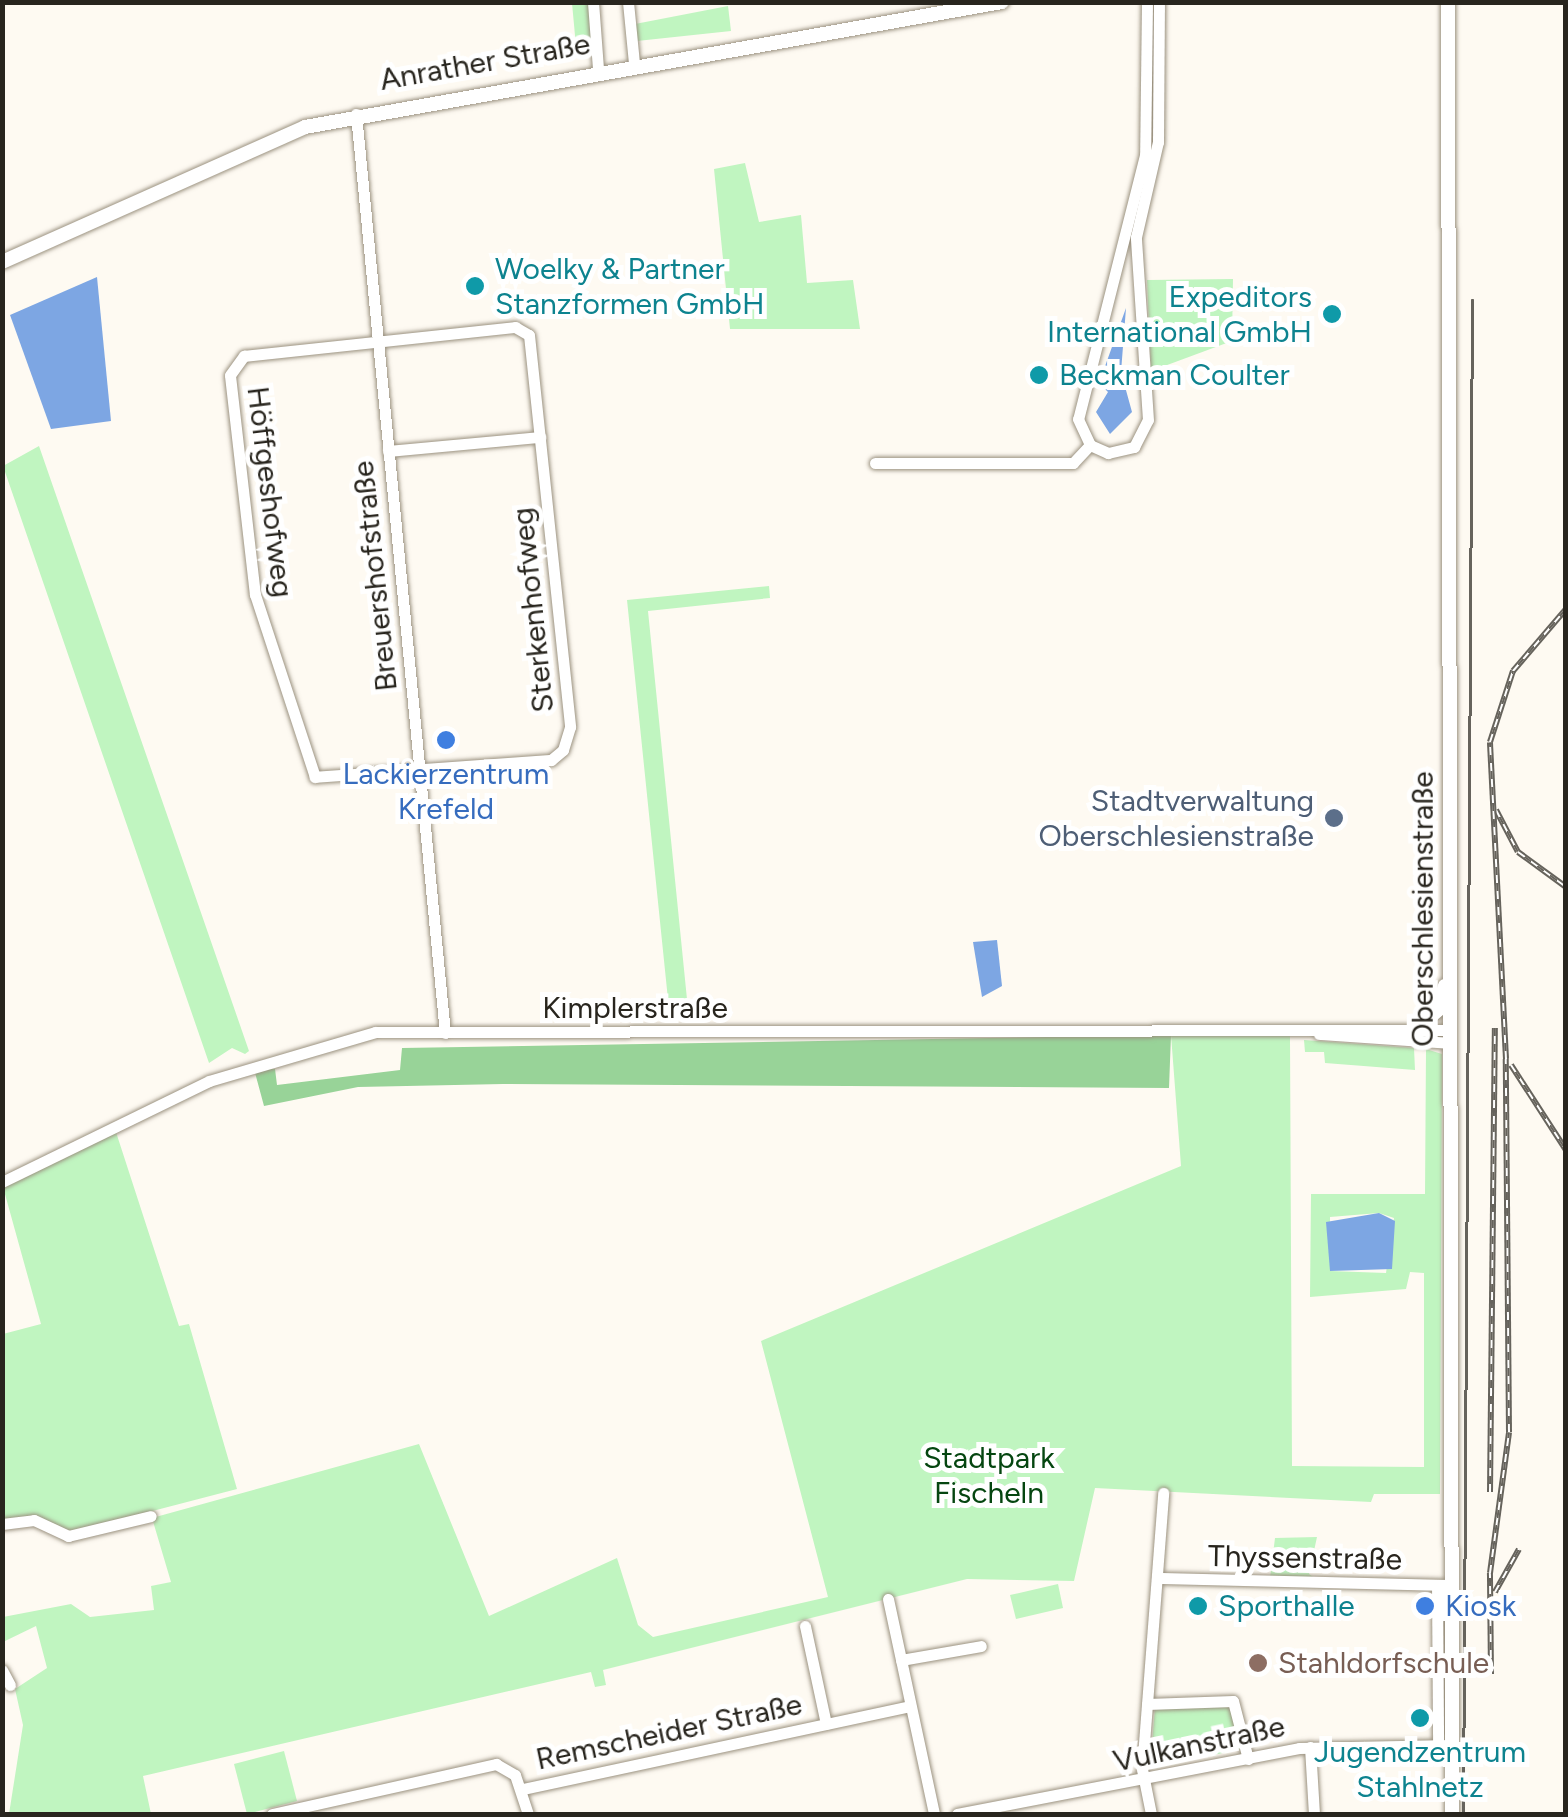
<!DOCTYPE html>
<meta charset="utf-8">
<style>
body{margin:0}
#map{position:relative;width:1568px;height:1817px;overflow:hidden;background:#fefaf2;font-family:Figtree,sans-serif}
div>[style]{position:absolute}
.green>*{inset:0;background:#c0f5c0}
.forest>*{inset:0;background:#98d398}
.water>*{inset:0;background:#7da6e3}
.roads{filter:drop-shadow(0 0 2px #9b9280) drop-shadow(0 0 2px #9b9280)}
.minor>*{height:11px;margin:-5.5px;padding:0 5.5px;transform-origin:5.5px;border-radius:5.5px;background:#fff}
.major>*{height:14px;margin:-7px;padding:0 7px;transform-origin:7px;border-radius:7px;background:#fff}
.tram>*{height:2.5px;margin:-1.25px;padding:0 1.25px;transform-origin:1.25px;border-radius:1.25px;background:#66635c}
.rail>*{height:6px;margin-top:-3px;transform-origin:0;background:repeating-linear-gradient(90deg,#fff 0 8px,#66635c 0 16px);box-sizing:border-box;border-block:2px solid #66635c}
.dots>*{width:28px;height:28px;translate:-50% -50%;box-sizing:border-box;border:5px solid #fff;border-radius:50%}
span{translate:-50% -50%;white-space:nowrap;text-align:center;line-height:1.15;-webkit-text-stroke:10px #fff;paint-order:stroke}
.street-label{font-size:30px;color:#28251e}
.culture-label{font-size:30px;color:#0d838f}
.left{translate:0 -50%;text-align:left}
.right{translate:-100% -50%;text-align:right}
.shop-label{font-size:30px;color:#366cbe}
.service-label{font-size:30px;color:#4e5e75}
.park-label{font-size:30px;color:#054610}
.education-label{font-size:30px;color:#785e54}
.frame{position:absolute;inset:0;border:5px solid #28251e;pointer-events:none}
</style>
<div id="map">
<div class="green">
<i style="clip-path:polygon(572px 3px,589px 3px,592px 55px,577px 57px)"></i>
<i style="clip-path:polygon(728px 6px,731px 31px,637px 41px,635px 24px)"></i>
<i style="clip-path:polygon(745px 163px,759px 222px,801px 215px,807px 283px,853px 280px,860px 329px,730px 329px,714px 169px)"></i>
<i style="clip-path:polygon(1233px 279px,1232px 341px,1151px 371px,1147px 280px)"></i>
<i style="clip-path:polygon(39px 446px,249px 1051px,245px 1054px,232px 1048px,209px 1063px,3px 466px)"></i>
<i style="clip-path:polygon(769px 586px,770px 598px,648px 611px,689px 1019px,670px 1019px,627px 600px)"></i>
<i style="clip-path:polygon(evenodd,1171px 1035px,1290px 1036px,1292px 1466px,1424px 1467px,1424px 1273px,1410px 1272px,1406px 1289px,1310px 1297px,1311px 1194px,1425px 1194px,1426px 1049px,1442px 1054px,1440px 1494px,1374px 1494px,1371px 1502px,1095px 1488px,1074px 1581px,967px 1579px,603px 1670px,606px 1685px,595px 1687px,591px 1672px,143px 1776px,151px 1814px,9px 1814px,23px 1725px,15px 1689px,47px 1668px,36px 1626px,3px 1642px,3px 1617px,71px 1604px,90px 1617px,154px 1610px,151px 1586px,171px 1582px,152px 1518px,419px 1444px,489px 1616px,617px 1558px,638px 1625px,653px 1637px,828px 1597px,761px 1341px,1181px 1166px,1171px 1035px,1379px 1213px,1394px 1218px,1386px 1273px,1330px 1271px,1330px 1217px,1379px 1213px)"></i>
<i style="clip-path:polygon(1304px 1040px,1414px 1048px,1415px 1070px,1325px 1063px,1324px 1052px,1305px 1052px)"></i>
<i style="clip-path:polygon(115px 1129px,179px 1326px,189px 1324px,237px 1489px,68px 1533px,45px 1521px,3px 1522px,3px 1334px,41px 1324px,3px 1187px)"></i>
<i style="clip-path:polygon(1317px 1537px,1309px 1574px,1316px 1579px,1270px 1578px,1275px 1538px)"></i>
<i style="clip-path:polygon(1058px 1584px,1063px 1608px,1016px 1619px,1010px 1595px)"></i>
<i style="clip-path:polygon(1229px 1703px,1241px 1749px,1150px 1769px,1155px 1707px)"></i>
<i style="clip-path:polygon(284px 1751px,297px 1801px,247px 1814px,234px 1764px)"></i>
</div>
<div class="forest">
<i style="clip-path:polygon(1171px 1035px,1169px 1088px,503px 1084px,358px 1087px,264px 1106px,254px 1069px,275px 1069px,277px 1085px,400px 1070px,402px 1048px)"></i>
</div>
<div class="water">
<i style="clip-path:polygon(97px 277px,111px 421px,51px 429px,10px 315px)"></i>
<i style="clip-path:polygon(1126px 308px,1121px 372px,1132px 412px,1110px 434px,1096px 412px,1108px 392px,1099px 383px)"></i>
<i style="clip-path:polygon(997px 940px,1002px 986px,982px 997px,973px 942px)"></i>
<i style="clip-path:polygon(1379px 1213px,1395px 1221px,1392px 1269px,1330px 1271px,1326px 1222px)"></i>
</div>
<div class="roads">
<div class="minor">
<i style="left:593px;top:2px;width:67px;rotate:85.7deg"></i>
<i style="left:628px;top:2px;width:61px;rotate:84.4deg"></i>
<i style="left:1147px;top:2px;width:153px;rotate:90.7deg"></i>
<i style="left:1145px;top:155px;width:272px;rotate:104.2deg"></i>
<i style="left:1078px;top:419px;width:29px;rotate:65deg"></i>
<i style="left:1090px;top:445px;width:20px;rotate:24deg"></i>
<i style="left:1108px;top:453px;width:27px;rotate:-13deg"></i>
<i style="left:1134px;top:447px;width:30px;rotate:-63deg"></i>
<i style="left:1148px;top:420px;width:183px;rotate:-93.8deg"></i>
<i style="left:1136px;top:237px;width:98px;rotate:-77deg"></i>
<i style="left:1158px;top:142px;width:140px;rotate:-89.6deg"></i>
<i style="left:356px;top:114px;width:923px;rotate:84.47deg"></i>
<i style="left:515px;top:327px;width:16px;rotate:30deg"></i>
<i style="left:529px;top:335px;width:394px;rotate:84deg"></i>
<i style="left:570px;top:727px;width:24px;rotate:107deg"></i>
<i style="left:563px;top:750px;width:16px;rotate:140deg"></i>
<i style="left:551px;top:760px;width:237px;rotate:175.9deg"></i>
<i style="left:315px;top:777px;width:192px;rotate:-108.2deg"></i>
<i style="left:255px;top:595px;width:221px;rotate:-96.5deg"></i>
<i style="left:230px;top:375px;width:24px;rotate:-54deg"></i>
<i style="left:244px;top:356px;width:273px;rotate:-6.1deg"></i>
<i style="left:388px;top:451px;width:153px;rotate:-5.3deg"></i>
<i style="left:875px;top:463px;width:198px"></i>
<i style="left:1073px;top:463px;width:25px;rotate:-47deg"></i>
<i style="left:1319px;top:1034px;width:131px;rotate:3.9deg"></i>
<i style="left:2px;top:1182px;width:230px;rotate:-26deg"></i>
<i style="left:209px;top:1081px;width:173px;rotate:-16.4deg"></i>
<i style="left:375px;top:1032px;width:1075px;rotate:-0.11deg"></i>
<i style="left:2px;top:1524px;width:32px;rotate:-7deg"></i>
<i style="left:34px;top:1520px;width:38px;rotate:25deg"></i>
<i style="left:68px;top:1536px;width:85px;rotate:-13.5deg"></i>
<i style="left:1157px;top:1578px;width:295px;rotate:1.4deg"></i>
<i style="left:1437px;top:1585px;width:160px;rotate:89.6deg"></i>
<i style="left:888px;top:1599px;width:220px;rotate:77.9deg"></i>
<i style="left:805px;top:1626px;width:100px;rotate:77.9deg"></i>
<i style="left:901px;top:1660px;width:81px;rotate:-9.9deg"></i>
<i style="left:2px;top:1670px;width:17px;rotate:62deg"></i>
<i style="left:1147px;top:1704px;width:86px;rotate:-2deg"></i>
<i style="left:1233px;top:1701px;width:60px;rotate:75.5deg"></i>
<i style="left:1310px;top:1747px;width:67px;rotate:86.6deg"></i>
<i style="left:523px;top:1789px;width:396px;rotate:-12.1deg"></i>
<i style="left:272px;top:1814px;width:230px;rotate:-12.6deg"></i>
<i style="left:496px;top:1764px;width:22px;rotate:30deg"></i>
<i style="left:515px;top:1775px;width:41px;rotate:71.6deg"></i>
<i style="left:957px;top:1814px;width:348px;rotate:-10.9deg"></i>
<i style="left:1299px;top:1748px;width:153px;rotate:-1.1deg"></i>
<i style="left:1151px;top:1814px;width:46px;rotate:-101.3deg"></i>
<i style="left:1142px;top:1769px;width:277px;rotate:-85.6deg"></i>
</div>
<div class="major">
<i style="left:1448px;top:2px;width:1812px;rotate:89.87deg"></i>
<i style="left:2px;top:262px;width:332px;rotate:-24deg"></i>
<i style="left:305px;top:127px;width:708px;rotate:-10.17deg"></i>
<i style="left:1415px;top:1030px;width:30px;rotate:-41deg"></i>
<i style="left:1438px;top:1010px;width:25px;rotate:-74deg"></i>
</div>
</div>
<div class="tram">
<i style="left:1463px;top:1814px;width:1514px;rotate:-89.66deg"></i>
</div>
<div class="rail">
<i style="left:1496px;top:810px;width:47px;rotate:62.4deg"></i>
<i style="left:1518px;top:852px;width:59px;rotate:36.1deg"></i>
<i style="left:1511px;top:1065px;width:101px;rotate:57.1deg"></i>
<i style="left:1490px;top:1492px;width:464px;rotate:-89.4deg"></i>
<i style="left:1495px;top:1592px;width:49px;rotate:-60.8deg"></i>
<i style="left:1491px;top:1674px;width:101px;rotate:-90.6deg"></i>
<i style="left:1490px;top:1573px;width:142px;rotate:-82.3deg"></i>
<i style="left:1509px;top:1432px;width:373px;rotate:-90.5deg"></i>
<i style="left:1506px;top:1059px;width:317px;rotate:-92.9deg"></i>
<i style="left:1490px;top:742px;width:75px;rotate:-72.1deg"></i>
<i style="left:1513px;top:671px;width:82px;rotate:-49.5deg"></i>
</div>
<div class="dots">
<i style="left:475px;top:286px;background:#0f9aa8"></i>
<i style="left:1332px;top:314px;background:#0f9aa8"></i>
<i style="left:1039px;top:375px;background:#0f9aa8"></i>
<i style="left:446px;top:740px;background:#3f7fe0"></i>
<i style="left:1334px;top:818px;background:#5c6f8a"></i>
<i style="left:1198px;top:1606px;background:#0f9aa8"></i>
<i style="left:1425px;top:1606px;background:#3f7fe0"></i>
<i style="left:1258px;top:1663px;background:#8d6e63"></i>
<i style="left:1420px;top:1718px;background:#0f9aa8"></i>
</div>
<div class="street-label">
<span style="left:485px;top:62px;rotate:-10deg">Anrather Straße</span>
<span style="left:270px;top:492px;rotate:83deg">Höffgeshofweg</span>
<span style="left:375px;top:576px;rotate:-96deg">Breuershofstraße</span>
<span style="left:533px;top:610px;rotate:-96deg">Sterkenhofweg</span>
<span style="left:1423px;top:909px;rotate:-90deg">Oberschlesienstraße</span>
<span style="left:635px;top:1008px">Kimplerstraße</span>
<span style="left:1305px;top:1558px;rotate:1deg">Thyssenstraße</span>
<span style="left:669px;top:1732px;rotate:-12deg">Remscheider Straße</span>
<span style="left:1199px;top:1744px;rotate:-12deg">Vulkanstraße</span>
</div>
<div class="culture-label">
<span class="left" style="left:495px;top:286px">Woelky &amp; Partner<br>Stanzformen GmbH</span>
<span class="right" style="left:1312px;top:314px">Expeditors<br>International GmbH</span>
<span class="left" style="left:1059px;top:375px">Beckman Coulter</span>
<span class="left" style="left:1218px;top:1606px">Sporthalle</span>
<span style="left:1420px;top:1769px">Jugendzentrum<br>Stahlnetz</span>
</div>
<div class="shop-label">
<span style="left:446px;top:791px">Lackierzentrum<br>Krefeld</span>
<span class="left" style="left:1445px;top:1606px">Kiosk</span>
</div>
<div class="service-label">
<span class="right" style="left:1314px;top:818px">Stadtverwaltung<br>Oberschlesienstraße</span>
</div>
<div class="park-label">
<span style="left:989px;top:1475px">Stadtpark<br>Fischeln</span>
</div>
<div class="education-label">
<span class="left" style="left:1278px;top:1663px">Stahldorfschule</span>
</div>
<div class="frame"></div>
</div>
